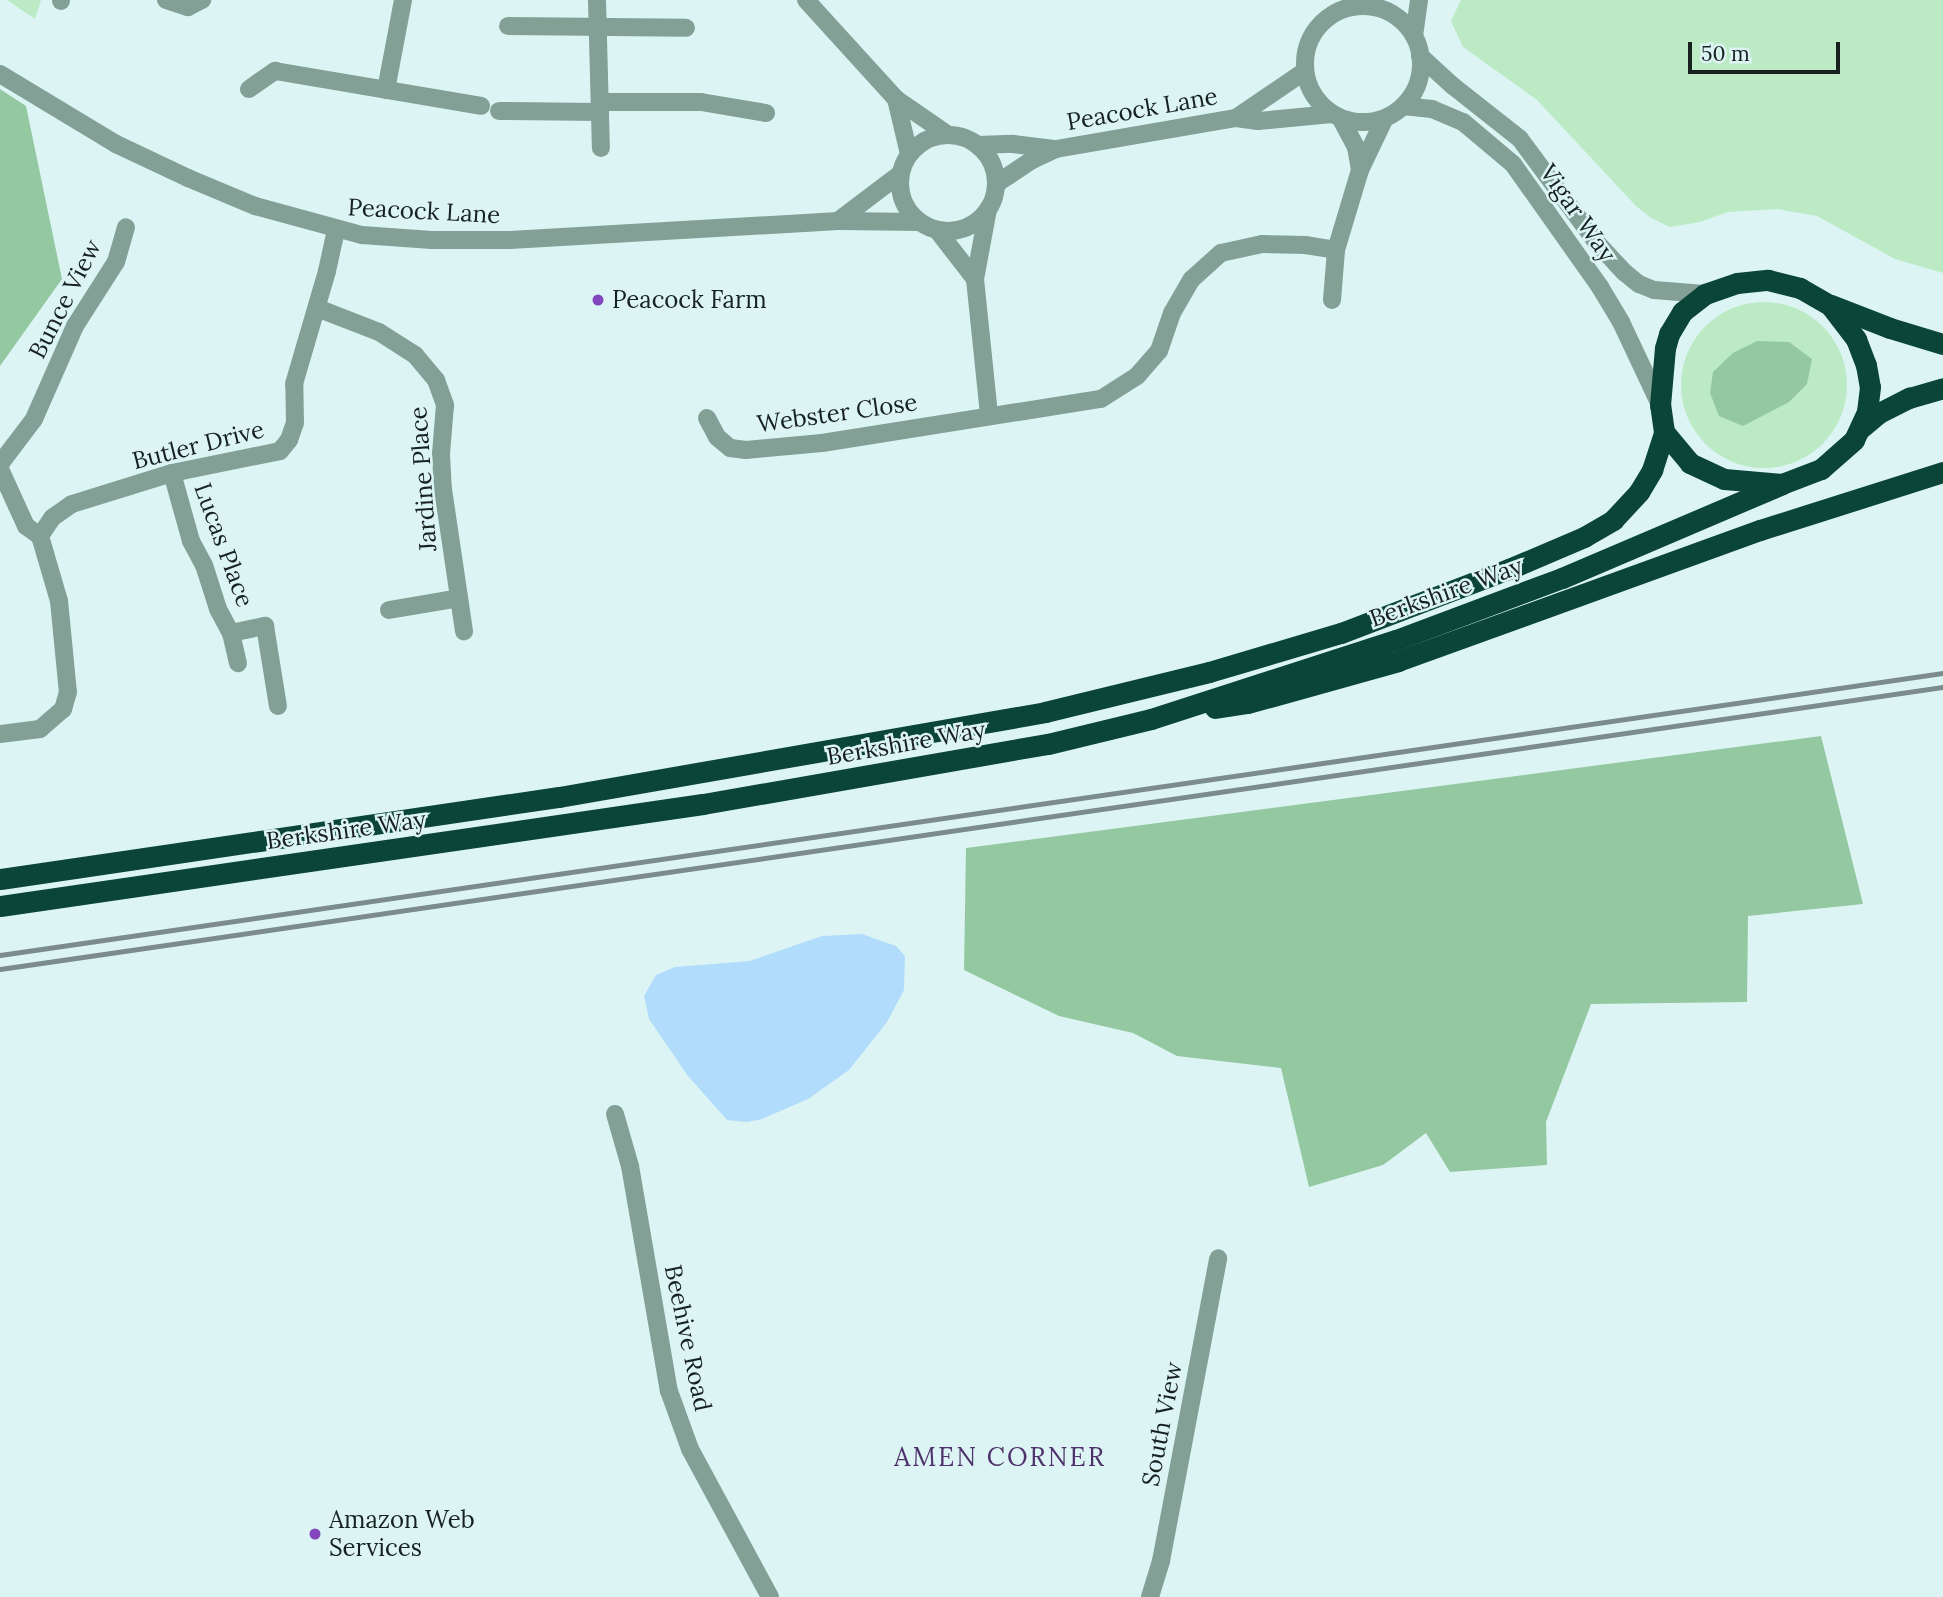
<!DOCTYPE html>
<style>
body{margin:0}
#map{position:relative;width:1943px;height:1597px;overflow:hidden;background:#dcf5f4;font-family:Lora,serif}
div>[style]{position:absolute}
.green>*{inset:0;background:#bbeac4}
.round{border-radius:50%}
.forest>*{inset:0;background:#94c8a0}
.water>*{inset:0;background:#b1dcfb}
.minor>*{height:18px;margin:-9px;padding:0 9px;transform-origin:9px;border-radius:9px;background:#83a097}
.minor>.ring{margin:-9px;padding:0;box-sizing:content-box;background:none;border:18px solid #83a097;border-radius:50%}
.highway>*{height:21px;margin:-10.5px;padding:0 10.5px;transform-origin:10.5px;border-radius:10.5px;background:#0a4538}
.rail>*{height:5px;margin:-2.5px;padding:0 2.5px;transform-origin:2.5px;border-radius:2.5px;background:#7b8c8b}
.dots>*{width:19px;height:19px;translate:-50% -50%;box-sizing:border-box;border:4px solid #dcf5f4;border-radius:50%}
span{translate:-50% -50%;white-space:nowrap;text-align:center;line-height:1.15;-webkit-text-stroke:5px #dcf5f4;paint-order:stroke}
.street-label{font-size:24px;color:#172120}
.poi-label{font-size:24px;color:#172120}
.left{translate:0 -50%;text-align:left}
.neighbourhood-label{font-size:26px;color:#4f326c;letter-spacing:2px}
.scale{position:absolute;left:1688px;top:42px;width:152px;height:32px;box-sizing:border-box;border:4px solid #172120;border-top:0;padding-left:9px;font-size:21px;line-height:24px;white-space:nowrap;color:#172120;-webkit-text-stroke:5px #dcf5f4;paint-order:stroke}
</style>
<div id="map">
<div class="green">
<i style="clip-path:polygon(7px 0,41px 0,35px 19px)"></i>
<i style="clip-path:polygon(1461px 0,1943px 0,1943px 273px,1895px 259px,1817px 216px,1777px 209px,1728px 212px,1700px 222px,1670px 227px,1651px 218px,1636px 206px,1537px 100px,1463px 47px,1451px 21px)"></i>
<i class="round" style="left:1681px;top:302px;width:166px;height:166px"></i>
</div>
<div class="forest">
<i style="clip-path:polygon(0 89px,26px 106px,62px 279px,0 366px)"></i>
<i style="clip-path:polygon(1757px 341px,1789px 342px,1812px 359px,1807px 384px,1789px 402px,1743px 426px,1719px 416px,1710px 393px,1713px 372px,1733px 353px)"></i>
<i style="clip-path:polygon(1821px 736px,1863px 904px,1748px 916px,1747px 1002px,1591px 1004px,1546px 1122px,1547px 1165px,1450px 1172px,1426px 1133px,1383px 1165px,1309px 1187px,1281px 1068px,1177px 1056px,1133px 1033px,1059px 1016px,964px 970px,966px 848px)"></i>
</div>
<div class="water">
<i style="clip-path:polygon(862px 934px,896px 946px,905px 956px,904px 990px,887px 1022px,849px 1070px,808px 1099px,762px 1119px,747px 1122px,727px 1120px,688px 1076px,649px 1019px,644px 996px,656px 975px,675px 967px,750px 961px,822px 936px)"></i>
</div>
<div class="minor">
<i style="left:166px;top:0;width:23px;rotate:18deg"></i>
<i style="left:188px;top:7px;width:16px;rotate:-27deg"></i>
<i style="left:597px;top:0;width:148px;rotate:88.5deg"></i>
<i style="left:806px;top:0;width:134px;rotate:47.7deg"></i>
<i style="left:896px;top:99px;width:62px;rotate:34.5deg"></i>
<i style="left:61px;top:1px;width:1px;rotate:-90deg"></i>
<i class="ring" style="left:1305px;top:6px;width:98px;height:98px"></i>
<i style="left:508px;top:26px;width:178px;rotate:0.6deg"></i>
<i style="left:1414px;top:36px;width:36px;rotate:-82deg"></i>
<i style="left:1420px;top:56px;width:45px;rotate:42.3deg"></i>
<i style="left:1453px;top:86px;width:85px;rotate:38.3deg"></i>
<i style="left:1520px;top:139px;width:129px;rotate:53.5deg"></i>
<i style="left:1597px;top:243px;width:40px;rotate:47deg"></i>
<i style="left:1624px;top:272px;width:19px;rotate:39deg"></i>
<i style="left:1639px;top:284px;width:16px;rotate:22deg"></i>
<i style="left:1654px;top:290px;width:51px;rotate:4.5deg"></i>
<i style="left:0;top:74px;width:135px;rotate:31.1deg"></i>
<i style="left:116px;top:144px;width:80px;rotate:25.3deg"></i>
<i style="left:188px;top:178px;width:73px;rotate:22.7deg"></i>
<i style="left:255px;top:206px;width:111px;rotate:15.2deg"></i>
<i style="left:362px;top:235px;width:70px;rotate:4.1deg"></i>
<i style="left:432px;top:240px;width:78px"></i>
<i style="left:510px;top:240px;width:329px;rotate:-3.3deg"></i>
<i style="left:838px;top:221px;width:82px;rotate:0.7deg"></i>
<i style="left:249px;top:89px;width:32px;rotate:-35deg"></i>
<i style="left:275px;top:71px;width:209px;rotate:9.6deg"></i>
<i style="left:386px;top:90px;width:92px;rotate:-79.3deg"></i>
<i style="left:896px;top:99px;width:57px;rotate:76.7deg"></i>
<i style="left:600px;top:102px;width:101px"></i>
<i style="left:701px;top:102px;width:66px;rotate:9.6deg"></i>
<i style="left:1403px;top:106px;width:29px;rotate:6deg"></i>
<i style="left:1432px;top:109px;width:34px;rotate:23deg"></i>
<i style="left:1463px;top:122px;width:65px;rotate:40deg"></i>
<i style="left:1513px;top:164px;width:151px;rotate:54.7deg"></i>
<i style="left:1600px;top:287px;width:41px;rotate:59deg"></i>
<i style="left:1621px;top:322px;width:92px;rotate:64.8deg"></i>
<i style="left:499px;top:111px;width:101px;rotate:0.6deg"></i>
<i style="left:1236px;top:118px;width:83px;rotate:-34.3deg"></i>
<i style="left:1341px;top:119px;width:32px;rotate:62deg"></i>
<i style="left:1356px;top:147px;width:23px;rotate:80deg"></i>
<i class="ring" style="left:900px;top:135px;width:78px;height:78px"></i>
<i style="left:977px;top:145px;width:36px;rotate:-2deg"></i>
<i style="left:1013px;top:144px;width:41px;rotate:7deg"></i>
<i style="left:996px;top:184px;width:43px;rotate:-33.7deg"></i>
<i style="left:1032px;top:160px;width:26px;rotate:-25deg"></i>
<i style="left:1056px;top:149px;width:183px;rotate:-9.8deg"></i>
<i style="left:1236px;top:118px;width:22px;rotate:8deg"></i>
<i style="left:1258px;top:121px;width:74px;rotate:-5.4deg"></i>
<i style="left:988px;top:209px;width:71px;rotate:100.5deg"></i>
<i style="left:975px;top:279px;width:137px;rotate:84.1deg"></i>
<i style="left:838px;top:221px;width:78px;rotate:-37.2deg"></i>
<i style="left:937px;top:230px;width:62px;rotate:52.2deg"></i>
<i style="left:1332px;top:300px;width:50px;rotate:-85.4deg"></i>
<i style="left:1336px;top:250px;width:84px;rotate:-73.3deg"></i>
<i style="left:1360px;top:170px;width:55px;rotate:-64.4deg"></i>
<i style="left:317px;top:308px;width:66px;rotate:21.2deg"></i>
<i style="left:379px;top:332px;width:43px;rotate:32.6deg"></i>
<i style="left:415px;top:355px;width:33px;rotate:50deg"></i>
<i style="left:436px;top:380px;width:27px;rotate:70deg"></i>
<i style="left:445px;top:405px;width:49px;rotate:94.7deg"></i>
<i style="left:441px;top:454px;width:35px;rotate:87deg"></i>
<i style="left:443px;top:489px;width:144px;rotate:81.6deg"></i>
<i style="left:707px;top:418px;width:21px;rotate:62deg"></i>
<i style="left:717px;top:437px;width:17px;rotate:40deg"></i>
<i style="left:730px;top:448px;width:16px;rotate:7deg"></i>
<i style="left:746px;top:450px;width:76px;rotate:-5.3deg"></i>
<i style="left:822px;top:443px;width:282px;rotate:-9deg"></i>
<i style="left:1101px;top:399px;width:43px;rotate:-32.6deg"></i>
<i style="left:1137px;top:376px;width:33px;rotate:-49deg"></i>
<i style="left:1159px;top:351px;width:40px;rotate:-71.1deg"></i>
<i style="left:1172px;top:313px;width:39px;rotate:-60deg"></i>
<i style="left:1192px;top:279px;width:39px;rotate:-42deg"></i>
<i style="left:1221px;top:253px;width:42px;rotate:-12.4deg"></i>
<i style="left:1262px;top:244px;width:43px;rotate:1.3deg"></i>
<i style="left:1305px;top:245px;width:31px;rotate:9deg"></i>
<i style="left:0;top:464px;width:56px;rotate:-52.9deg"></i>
<i style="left:34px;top:419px;width:102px;rotate:-66.2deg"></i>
<i style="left:75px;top:326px;width:76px;rotate:-57.4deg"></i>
<i style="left:116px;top:262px;width:36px;rotate:-74deg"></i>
<i style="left:0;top:469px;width:63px;rotate:65.5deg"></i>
<i style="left:26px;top:526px;width:17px;rotate:36deg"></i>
<i style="left:40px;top:536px;width:68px;rotate:73.7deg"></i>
<i style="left:59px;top:601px;width:91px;rotate:84.4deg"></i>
<i style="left:68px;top:692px;width:18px;rotate:106deg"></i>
<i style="left:63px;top:709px;width:30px;rotate:139deg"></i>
<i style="left:40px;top:729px;width:40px;rotate:172.9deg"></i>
<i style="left:172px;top:473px;width:71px;rotate:74.4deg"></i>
<i style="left:191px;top:541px;width:27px;rotate:62deg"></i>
<i style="left:204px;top:565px;width:46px;rotate:72.3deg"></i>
<i style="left:218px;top:609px;width:27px;rotate:62deg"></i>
<i style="left:231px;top:633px;width:31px;rotate:77deg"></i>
<i style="left:40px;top:536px;width:22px;rotate:-56deg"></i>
<i style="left:52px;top:518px;width:24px;rotate:-35deg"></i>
<i style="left:72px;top:504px;width:105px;rotate:-17.2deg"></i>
<i style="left:172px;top:473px;width:110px;rotate:-11.5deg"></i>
<i style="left:280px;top:451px;width:14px;rotate:-51deg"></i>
<i style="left:289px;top:440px;width:18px;rotate:-71deg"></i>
<i style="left:295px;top:423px;width:39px;rotate:-91deg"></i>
<i style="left:294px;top:384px;width:118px;rotate:-73.7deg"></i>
<i style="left:327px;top:271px;width:42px;rotate:-77.6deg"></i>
<i style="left:389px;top:610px;width:71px;rotate:-9.7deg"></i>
<i style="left:231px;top:633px;width:35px;rotate:-12deg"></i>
<i style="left:265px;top:626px;width:81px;rotate:80.8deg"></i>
<i style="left:615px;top:1114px;width:54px;rotate:73.9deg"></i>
<i style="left:630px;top:1166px;width:228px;rotate:80.2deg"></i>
<i style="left:669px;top:1391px;width:62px;rotate:70.1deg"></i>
<i style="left:690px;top:1449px;width:168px;rotate:61.6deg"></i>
<i style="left:1150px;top:1597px;width:38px;rotate:-73deg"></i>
<i style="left:1161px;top:1561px;width:308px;rotate:-79.3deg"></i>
</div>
<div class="highway">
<i style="left:1768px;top:280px;width:33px;rotate:14deg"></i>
<i style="left:1800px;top:288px;width:34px;rotate:30deg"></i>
<i style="left:1830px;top:305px;width:43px;rotate:52.6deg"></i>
<i style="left:1856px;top:339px;width:28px;rotate:69deg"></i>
<i style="left:1866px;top:365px;width:22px;rotate:80deg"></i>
<i style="left:1870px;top:387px;width:25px;rotate:97deg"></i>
<i style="left:1867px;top:412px;width:31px;rotate:115deg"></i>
<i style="left:1854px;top:440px;width:44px;rotate:138.7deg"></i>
<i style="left:1821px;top:469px;width:42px;rotate:159deg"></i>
<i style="left:1782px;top:484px;width:58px;rotate:-175.1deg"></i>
<i style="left:1724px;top:479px;width:38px;rotate:-155deg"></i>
<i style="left:1690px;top:463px;width:40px;rotate:-130deg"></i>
<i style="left:1664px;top:432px;width:27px;rotate:-98deg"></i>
<i style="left:1660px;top:405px;width:57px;rotate:-85deg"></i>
<i style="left:1665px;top:348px;width:15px;rotate:-74deg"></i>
<i style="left:1669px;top:334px;width:26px;rotate:-59deg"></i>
<i style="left:1682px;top:312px;width:29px;rotate:-38deg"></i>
<i style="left:1705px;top:294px;width:34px;rotate:-19deg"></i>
<i style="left:1737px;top:283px;width:31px;rotate:-6deg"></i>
<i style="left:1831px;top:305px;width:63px;rotate:21.3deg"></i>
<i style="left:1890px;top:328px;width:55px;rotate:16.8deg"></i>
<i style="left:1861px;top:428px;width:23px;rotate:-40deg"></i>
<i style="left:1879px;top:413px;width:34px;rotate:-27deg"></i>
<i style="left:1909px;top:398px;width:35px;rotate:-16deg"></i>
<i style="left:1215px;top:708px;width:33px;rotate:-9deg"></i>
<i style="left:1248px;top:703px;width:156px;rotate:-15.6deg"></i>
<i style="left:1398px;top:661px;width:385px;rotate:-19.9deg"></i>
<i style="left:1760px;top:530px;width:192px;rotate:-17.6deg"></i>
<i style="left:0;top:879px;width:565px;rotate:-8.35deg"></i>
<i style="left:559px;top:797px;width:493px;rotate:-9.9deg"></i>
<i style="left:1045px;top:712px;width:169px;rotate:-13.7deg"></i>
<i style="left:1209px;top:672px;width:138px;rotate:-16.5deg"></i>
<i style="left:1341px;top:633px;width:180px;rotate:-20.9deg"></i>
<i style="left:1509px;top:569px;width:82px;rotate:-23.1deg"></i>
<i style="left:1584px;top:537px;width:34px;rotate:-30deg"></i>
<i style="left:1613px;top:520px;width:38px;rotate:-47deg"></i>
<i style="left:1639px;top:492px;width:26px;rotate:-59deg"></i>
<i style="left:1652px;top:470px;width:40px;rotate:-72deg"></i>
<i style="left:0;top:906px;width:710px;rotate:-8.26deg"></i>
<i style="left:703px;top:804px;width:350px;rotate:-9.9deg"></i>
<i style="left:1048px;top:744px;width:106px;rotate:-13.6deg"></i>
<i style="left:1151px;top:719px;width:257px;rotate:-17.9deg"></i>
<i style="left:1396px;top:640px;width:177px;rotate:-20.5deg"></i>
<i style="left:1562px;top:578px;width:239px;rotate:-23.1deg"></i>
</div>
<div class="rail">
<i style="left:0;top:955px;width:1963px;rotate:-8.26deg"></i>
<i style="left:0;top:969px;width:1963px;rotate:-8.26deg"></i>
</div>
<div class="dots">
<i style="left:598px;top:300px;background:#8345bb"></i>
<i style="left:315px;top:1534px;background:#8345bb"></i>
</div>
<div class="street-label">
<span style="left:1142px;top:109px;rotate:-10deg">Peacock Lane</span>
<span style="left:424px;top:211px;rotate:3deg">Peacock Lane</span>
<span style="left:1578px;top:213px;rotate:55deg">Vigar Way</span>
<span style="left:65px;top:299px;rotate:-63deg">Bunce View</span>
<span style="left:837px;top:413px;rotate:-8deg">Webster Close</span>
<span style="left:198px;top:445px;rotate:-14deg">Butler Drive</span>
<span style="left:423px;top:479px;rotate:-94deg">Jardine Place</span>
<span style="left:224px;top:545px;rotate:70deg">Lucas Place</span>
<span style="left:1446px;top:592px;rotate:-20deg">Berkshire Way</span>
<span style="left:906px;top:743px;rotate:-10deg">Berkshire Way</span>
<span style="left:346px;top:830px;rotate:-8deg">Berkshire Way</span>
<span style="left:688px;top:1338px;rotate:78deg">Beehive Road</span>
<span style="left:1162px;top:1424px;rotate:-79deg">South View</span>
</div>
<div class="poi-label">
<span class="left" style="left:612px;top:300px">Peacock Farm</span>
<span class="left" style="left:329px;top:1534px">Amazon Web<br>Services</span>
</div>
<div class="neighbourhood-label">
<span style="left:1000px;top:1457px">AMEN CORNER</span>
</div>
<div class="scale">50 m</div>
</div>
